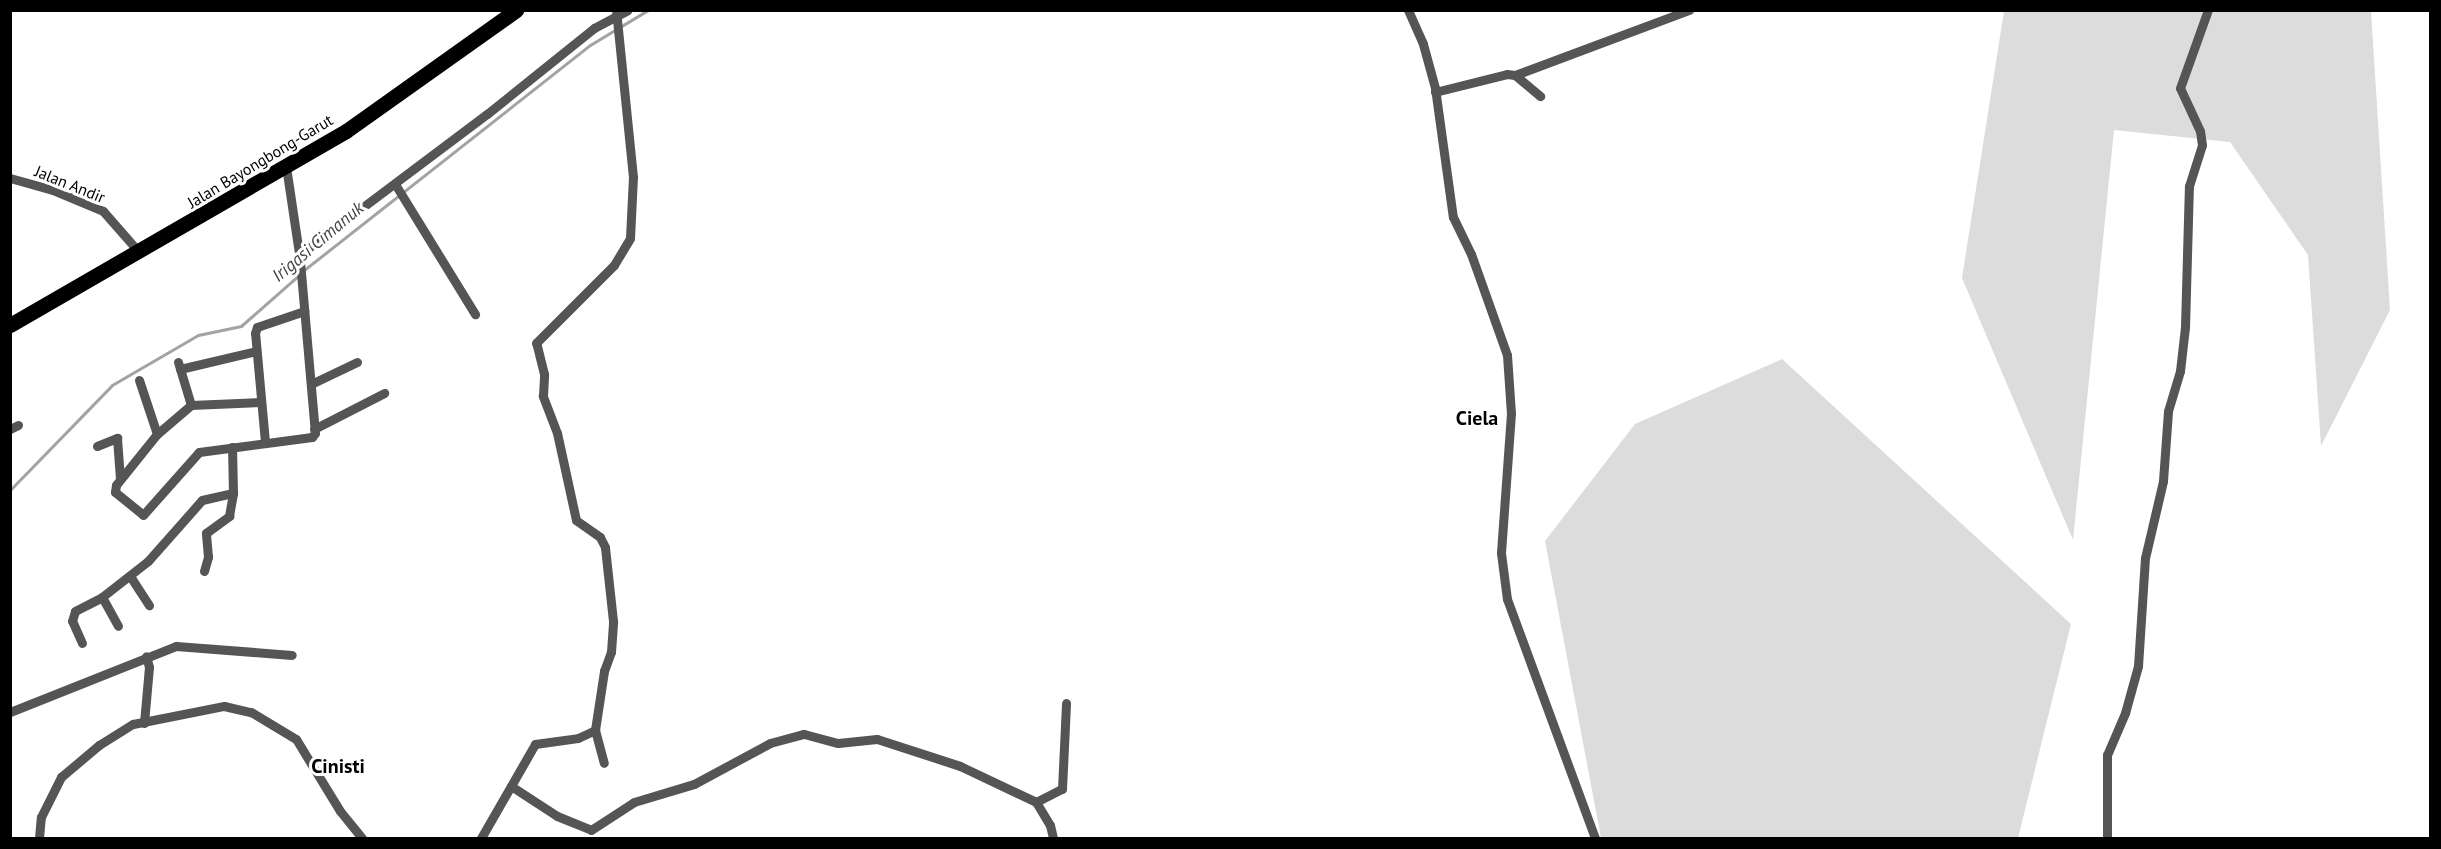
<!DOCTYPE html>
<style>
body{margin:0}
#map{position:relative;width:2441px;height:849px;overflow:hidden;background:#fff;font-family:"PT Sans",sans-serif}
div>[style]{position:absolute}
.green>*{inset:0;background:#dcdcdc}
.stream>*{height:3px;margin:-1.5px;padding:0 1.5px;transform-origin:1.5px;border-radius:1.5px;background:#a3a3a3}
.street>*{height:9px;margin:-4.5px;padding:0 4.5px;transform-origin:4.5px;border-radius:4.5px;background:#555}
.primary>*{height:15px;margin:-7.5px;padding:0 7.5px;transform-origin:7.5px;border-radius:7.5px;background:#000}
span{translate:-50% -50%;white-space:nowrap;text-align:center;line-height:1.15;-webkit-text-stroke:6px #fff;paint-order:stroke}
.street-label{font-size:16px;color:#000}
.water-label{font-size:18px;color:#444;font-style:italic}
.quarter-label{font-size:20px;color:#000;font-weight:700}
.frame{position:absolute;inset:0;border:12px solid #000;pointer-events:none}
</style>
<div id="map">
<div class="green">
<i style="clip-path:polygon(2004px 11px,2371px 11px,2390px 310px,2321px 446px,2308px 255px,2230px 142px,2114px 130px,2073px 540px,1962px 278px)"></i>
<i style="clip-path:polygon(1782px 359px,2071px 624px,2018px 838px,1601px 838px,1545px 541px,1635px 424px)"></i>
</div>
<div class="stream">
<i style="left:304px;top:270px;width:364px;rotate:-38.2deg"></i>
<i style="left:590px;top:45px;width:68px;rotate:-31.1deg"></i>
<i style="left:10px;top:490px;width:146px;rotate:-45.8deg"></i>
<i style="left:112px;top:385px;width:99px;rotate:-30.2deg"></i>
<i style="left:198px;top:335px;width:44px;rotate:-11.8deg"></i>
<i style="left:241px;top:326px;width:77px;rotate:-41.3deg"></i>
</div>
<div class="street">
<i style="left:1408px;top:10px;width:37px;rotate:66deg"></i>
<i style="left:1423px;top:44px;width:46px;rotate:74.7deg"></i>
<i style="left:1435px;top:88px;width:130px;rotate:82.1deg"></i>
<i style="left:1453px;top:217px;width:41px;rotate:64.1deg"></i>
<i style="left:1471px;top:254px;width:107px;rotate:70.4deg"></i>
<i style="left:1507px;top:355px;width:58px;rotate:86.1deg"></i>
<i style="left:1511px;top:413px;width:140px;rotate:94.1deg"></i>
<i style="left:1501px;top:553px;width:46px;rotate:82.6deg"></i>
<i style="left:1507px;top:599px;width:255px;rotate:69.8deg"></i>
<i style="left:1515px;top:75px;width:186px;rotate:-20.5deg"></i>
<i style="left:1435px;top:92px;width:74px;rotate:-14deg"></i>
<i style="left:1507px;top:74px;width:8px;rotate:7deg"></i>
<i style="left:1515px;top:75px;width:33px;rotate:40deg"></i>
<i style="left:10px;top:178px;width:45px;rotate:15.6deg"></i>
<i style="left:53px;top:190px;width:54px;rotate:22.8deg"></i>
<i style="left:103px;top:211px;width:53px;rotate:48.8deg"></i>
<i style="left:395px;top:184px;width:153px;rotate:58.4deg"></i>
<i style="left:299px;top:255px;width:235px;rotate:-36.9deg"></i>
<i style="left:487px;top:114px;width:137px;rotate:-38.8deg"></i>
<i style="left:594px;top:28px;width:38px;rotate:-28deg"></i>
<i style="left:178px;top:362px;width:45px;rotate:73.2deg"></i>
<i style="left:180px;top:369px;width:78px;rotate:-13.3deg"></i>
<i style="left:139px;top:380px;width:57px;rotate:71.6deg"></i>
<i style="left:311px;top:384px;width:51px;rotate:-25.6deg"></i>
<i style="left:261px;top:402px;width:70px;rotate:177.5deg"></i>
<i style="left:191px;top:405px;width:45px;rotate:139.5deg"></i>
<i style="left:157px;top:434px;width:65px;rotate:128.8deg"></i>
<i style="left:116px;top:485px;width:7px;rotate:98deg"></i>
<i style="left:115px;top:492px;width:36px;rotate:39deg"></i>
<i style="left:143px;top:515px;width:84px;rotate:-48.4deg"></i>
<i style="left:199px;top:452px;width:114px;rotate:-7.6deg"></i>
<i style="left:312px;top:437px;width:5px;rotate:-53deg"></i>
<i style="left:315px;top:433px;width:174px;rotate:-95deg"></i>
<i style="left:300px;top:260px;width:95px;rotate:-98.5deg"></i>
<i style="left:10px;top:429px;width:9px;rotate:-27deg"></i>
<i style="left:314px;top:429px;width:79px;rotate:-27.2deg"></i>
<i style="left:265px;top:442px;width:109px;rotate:-95.2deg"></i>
<i style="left:255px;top:333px;width:6px;rotate:-72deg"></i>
<i style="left:257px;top:327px;width:50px;rotate:-18.8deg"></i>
<i style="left:97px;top:446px;width:22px;rotate:-22deg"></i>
<i style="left:117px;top:438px;width:41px;rotate:85.8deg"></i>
<i style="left:204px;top:571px;width:15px;rotate:-74deg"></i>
<i style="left:208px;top:557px;width:24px;rotate:-95deg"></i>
<i style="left:206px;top:533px;width:29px;rotate:-36deg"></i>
<i style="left:229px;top:516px;width:23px;rotate:-80deg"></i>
<i style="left:130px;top:576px;width:35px;rotate:57deg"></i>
<i style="left:102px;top:597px;width:33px;rotate:61deg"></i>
<i style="left:82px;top:643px;width:24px;rotate:-114deg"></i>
<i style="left:72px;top:621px;width:10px;rotate:-73deg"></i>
<i style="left:75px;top:611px;width:30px;rotate:-27deg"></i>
<i style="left:102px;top:597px;width:58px;rotate:-38deg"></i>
<i style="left:148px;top:561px;width:81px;rotate:-48.5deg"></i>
<i style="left:202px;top:500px;width:32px;rotate:-13deg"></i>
<i style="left:233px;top:493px;width:46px;rotate:-91.2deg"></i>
<i style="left:10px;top:712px;width:179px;rotate:-21.7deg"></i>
<i style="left:176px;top:646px;width:116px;rotate:4.4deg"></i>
<i style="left:144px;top:723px;width:56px;rotate:-84.9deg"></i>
<i style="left:149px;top:667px;width:11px;rotate:-105deg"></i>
<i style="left:595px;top:730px;width:34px;rotate:75deg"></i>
<i style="left:511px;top:786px;width:55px;rotate:33.1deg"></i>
<i style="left:557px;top:816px;width:37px;rotate:22deg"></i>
<i style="left:591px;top:830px;width:51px;rotate:-33.1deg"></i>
<i style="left:634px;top:802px;width:63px;rotate:-16.7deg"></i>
<i style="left:694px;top:784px;width:86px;rotate:-28.3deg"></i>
<i style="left:770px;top:743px;width:35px;rotate:-15deg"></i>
<i style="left:804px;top:734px;width:35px;rotate:15deg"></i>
<i style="left:838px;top:743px;width:39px;rotate:-6deg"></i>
<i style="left:877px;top:739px;width:87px;rotate:18deg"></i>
<i style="left:960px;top:766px;width:84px;rotate:25.3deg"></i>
<i style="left:1036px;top:802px;width:27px;rotate:59deg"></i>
<i style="left:1050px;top:825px;width:13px;rotate:77deg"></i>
<i style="left:1036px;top:802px;width:29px;rotate:-27deg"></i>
<i style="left:1062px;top:789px;width:86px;rotate:-87.3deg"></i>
<i style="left:39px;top:838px;width:21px;rotate:-85deg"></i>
<i style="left:41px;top:817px;width:45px;rotate:-63.4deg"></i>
<i style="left:61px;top:777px;width:50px;rotate:-40.1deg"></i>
<i style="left:99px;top:745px;width:40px;rotate:-32deg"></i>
<i style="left:133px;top:724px;width:93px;rotate:-11.2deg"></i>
<i style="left:224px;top:706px;width:28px;rotate:13deg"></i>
<i style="left:251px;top:712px;width:52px;rotate:31deg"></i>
<i style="left:296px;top:739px;width:84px;rotate:58.6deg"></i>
<i style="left:340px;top:811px;width:35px;rotate:51deg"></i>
<i style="left:481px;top:838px;width:108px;rotate:-60.1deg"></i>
<i style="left:535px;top:744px;width:43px;rotate:-7.9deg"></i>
<i style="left:578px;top:738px;width:19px;rotate:-25deg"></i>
<i style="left:595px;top:730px;width:60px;rotate:-81.3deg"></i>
<i style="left:604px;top:671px;width:20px;rotate:-70deg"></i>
<i style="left:611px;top:652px;width:31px;rotate:-86deg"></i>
<i style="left:613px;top:621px;width:74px;rotate:-96.2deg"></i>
<i style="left:605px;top:547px;width:11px;rotate:-117deg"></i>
<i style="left:600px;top:537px;width:29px;rotate:-145deg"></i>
<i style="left:576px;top:520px;width:89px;rotate:-102.3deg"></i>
<i style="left:557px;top:433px;width:40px;rotate:-111deg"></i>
<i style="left:543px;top:396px;width:22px;rotate:-87deg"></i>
<i style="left:544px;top:374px;width:32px;rotate:-104deg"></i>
<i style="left:536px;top:343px;width:110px;rotate:-45deg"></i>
<i style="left:614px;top:265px;width:31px;rotate:-59deg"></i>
<i style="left:630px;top:238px;width:61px;rotate:-87.2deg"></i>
<i style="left:633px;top:177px;width:168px;rotate:-95.8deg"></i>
<i style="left:2107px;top:838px;width:83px;rotate:-90deg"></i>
<i style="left:2107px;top:755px;width:46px;rotate:-66.8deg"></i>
<i style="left:2125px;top:713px;width:49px;rotate:-74.5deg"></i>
<i style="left:2138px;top:666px;width:108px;rotate:-86.3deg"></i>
<i style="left:2145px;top:558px;width:79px;rotate:-76.8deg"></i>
<i style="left:2163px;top:481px;width:70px;rotate:-85.9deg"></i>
<i style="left:2168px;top:411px;width:42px;rotate:-73.3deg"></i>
<i style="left:2180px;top:371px;width:44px;rotate:-83.5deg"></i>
<i style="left:2185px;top:327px;width:141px;rotate:-88.4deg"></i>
<i style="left:2189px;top:186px;width:43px;rotate:-72.4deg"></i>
<i style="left:2202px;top:145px;width:14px;rotate:-98deg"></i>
<i style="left:2200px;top:131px;width:47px;rotate:-114.9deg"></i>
<i style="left:2180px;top:88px;width:83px;rotate:-70.3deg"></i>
</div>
<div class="primary">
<i style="left:10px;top:325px;width:388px;rotate:-30deg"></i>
<i style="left:346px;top:131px;width:209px;rotate:-35.4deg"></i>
</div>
<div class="street-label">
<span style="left:260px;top:161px;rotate:-31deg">Jalan Bayongbong-Garut</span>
<span style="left:70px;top:184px;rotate:22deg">Jalan Andir</span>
</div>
<div class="water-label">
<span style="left:318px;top:242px;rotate:-40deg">Irigasi Cimanuk</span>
</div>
<div class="quarter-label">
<span style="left:1477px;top:418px">Ciela</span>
<span style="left:338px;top:766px">Cinisti</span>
</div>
<div class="frame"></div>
</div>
